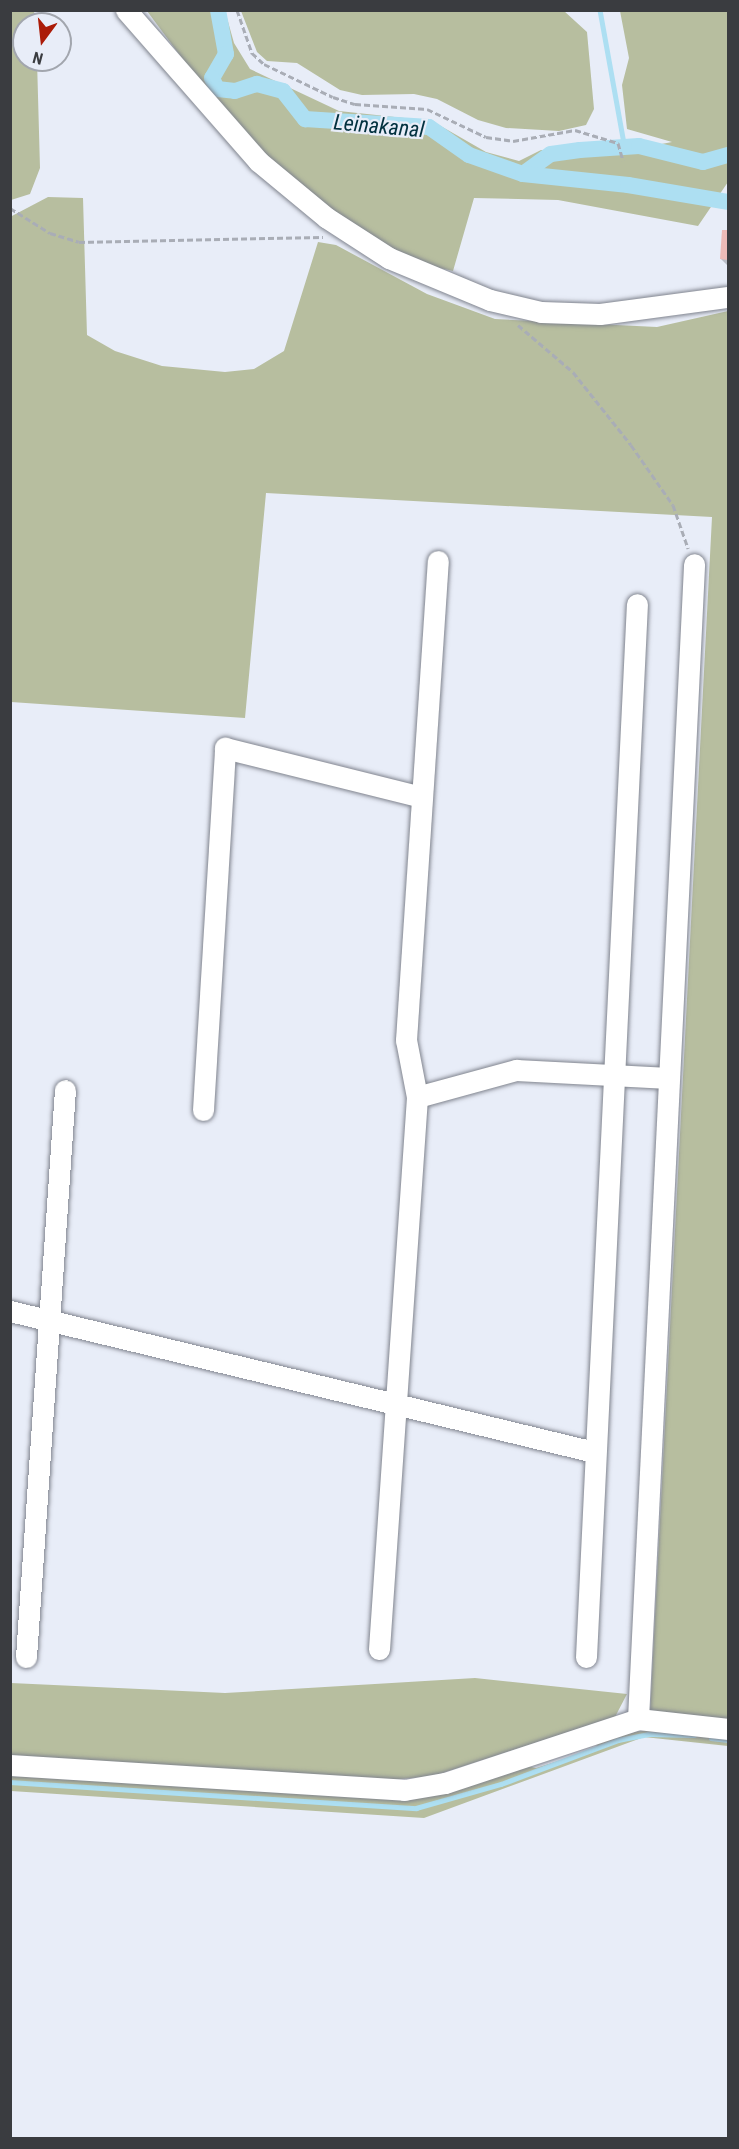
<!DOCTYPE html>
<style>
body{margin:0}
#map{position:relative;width:739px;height:2149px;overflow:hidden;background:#e8edf8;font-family:"Roboto Condensed",sans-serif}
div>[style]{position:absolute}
.green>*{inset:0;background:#b7be9f}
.shadow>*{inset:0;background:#0003}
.stream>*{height:4.5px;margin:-2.25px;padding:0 2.25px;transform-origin:2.25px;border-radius:2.25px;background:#addff2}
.canal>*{height:16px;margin:-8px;padding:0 8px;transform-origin:8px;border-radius:8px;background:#addff2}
.building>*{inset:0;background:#ecbab7}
.path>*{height:3px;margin-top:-1.5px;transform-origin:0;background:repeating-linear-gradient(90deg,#a9adb6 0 6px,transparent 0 9px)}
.roads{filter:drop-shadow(0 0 2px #80848e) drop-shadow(0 0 2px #80848e)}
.minor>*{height:21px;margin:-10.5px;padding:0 10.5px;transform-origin:10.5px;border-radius:10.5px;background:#fff}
span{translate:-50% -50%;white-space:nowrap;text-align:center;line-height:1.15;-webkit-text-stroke:4.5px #e8edf8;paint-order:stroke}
.water-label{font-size:22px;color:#02313f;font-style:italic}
.frame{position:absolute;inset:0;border:12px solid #3a3c40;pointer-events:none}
.north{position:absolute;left:12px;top:12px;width:60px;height:60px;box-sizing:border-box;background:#e8edf8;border:2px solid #a2a6ae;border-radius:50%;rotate:195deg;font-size:16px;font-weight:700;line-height:24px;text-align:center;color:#3a3c40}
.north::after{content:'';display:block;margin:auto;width:21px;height:27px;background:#ab1b08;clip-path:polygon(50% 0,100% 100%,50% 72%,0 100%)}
</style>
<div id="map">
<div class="green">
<i style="clip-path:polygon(10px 11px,34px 11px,36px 24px,24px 24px,24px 60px,37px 60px,40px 168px,30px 194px,11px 200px)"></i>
<i style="clip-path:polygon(147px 11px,225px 11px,234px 43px,250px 69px,339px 111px,432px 121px,486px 152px,519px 161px,541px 150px,604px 155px,672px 142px,627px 129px,622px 85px,629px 58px,620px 11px,728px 11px,728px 182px,698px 226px,558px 200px,474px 198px,453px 271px,413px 262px,295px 186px,234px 128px)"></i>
<i style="clip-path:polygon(241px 11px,564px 11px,587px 32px,594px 109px,586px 125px,559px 131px,506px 128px,478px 120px,437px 99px,414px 94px,362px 95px,340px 90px,297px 63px,267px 61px,257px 52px)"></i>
<i style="clip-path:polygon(48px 197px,83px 198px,87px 335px,115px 351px,162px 366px,225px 372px,254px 369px,284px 351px,318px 242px,336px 245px,427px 294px,495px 319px,657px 327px,728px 311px,728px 1722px,650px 1713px,712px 517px,266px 493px,245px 718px,11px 702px,10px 217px)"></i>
<i style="clip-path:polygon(475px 1678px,627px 1694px,615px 1717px,433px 1776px,367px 1782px,11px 1758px,11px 1683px,225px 1693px)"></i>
<i style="clip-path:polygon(667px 1728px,728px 1736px,728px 1746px,644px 1737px,424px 1818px,11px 1791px,10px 1776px,368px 1798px,521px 1765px,536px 1768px,596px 1749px,597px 1742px,634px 1732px)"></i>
</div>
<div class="shadow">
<i style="clip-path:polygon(724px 231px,728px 232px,728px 266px,721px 259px)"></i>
</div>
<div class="stream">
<i style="left:600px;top:10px;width:141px;rotate:79.8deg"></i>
<i style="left:711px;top:1738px;width:17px;rotate:7deg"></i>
<i style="left:10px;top:1782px;width:407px;rotate:3.7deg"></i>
<i style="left:416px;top:1808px;width:88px;rotate:-15.8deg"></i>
<i style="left:501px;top:1784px;width:125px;rotate:-20.6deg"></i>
<i style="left:618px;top:1740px;width:31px;rotate:-11deg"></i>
<i style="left:648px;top:1734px;width:46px;rotate:1.2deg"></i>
</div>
<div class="canal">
<i style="left:218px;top:10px;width:45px;rotate:79.7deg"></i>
<i style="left:226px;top:54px;width:28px;rotate:120deg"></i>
<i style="left:212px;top:78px;width:12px;rotate:66deg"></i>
<i style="left:217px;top:89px;width:18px;rotate:6deg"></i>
<i style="left:235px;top:91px;width:23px;rotate:-18deg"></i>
<i style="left:257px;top:84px;width:27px;rotate:15deg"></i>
<i style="left:283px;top:91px;width:36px;rotate:52deg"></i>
<i style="left:305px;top:119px;width:124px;rotate:3.7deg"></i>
<i style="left:429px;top:127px;width:49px;rotate:35deg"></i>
<i style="left:469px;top:155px;width:57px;rotate:19.4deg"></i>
<i style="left:523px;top:174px;width:34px;rotate:-36deg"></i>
<i style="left:551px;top:154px;width:29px;rotate:-8deg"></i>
<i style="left:580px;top:150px;width:59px;rotate:-3.9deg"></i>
<i style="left:639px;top:146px;width:66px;rotate:14deg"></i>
<i style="left:703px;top:162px;width:26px;rotate:-16deg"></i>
<i style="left:523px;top:174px;width:106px;rotate:6deg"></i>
<i style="left:628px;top:185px;width:101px;rotate:9.6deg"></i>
</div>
<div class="building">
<i style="clip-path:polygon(722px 230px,728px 230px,728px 260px,720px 259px)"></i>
</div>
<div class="path">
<i style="left:237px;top:10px;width:46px;rotate:70.8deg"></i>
<i style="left:252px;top:53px;width:16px;rotate:43deg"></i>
<i style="left:264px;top:64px;width:76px;rotate:25.6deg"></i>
<i style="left:333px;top:97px;width:23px;rotate:18deg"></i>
<i style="left:355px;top:104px;width:72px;rotate:4deg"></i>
<i style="left:427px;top:109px;width:65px;rotate:25.4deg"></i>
<i style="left:486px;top:137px;width:27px;rotate:8deg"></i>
<i style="left:513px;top:141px;width:63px;rotate:-10.1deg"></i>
<i style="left:575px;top:130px;width:45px;rotate:16.8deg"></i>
<i style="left:618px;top:143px;width:18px;rotate:74deg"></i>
<i style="left:10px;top:208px;width:47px;rotate:32deg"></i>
<i style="left:50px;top:233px;width:30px;rotate:17deg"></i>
<i style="left:79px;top:242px;width:244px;rotate:-1.2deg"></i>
<i style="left:518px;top:325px;width:72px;rotate:40.5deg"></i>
<i style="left:573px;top:372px;width:93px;rotate:51.5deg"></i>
<i style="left:631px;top:445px;width:73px;rotate:55deg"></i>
<i style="left:673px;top:505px;width:46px;rotate:70.8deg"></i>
</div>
<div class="roads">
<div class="minor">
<i style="left:126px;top:10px;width:201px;rotate:48.8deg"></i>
<i style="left:258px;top:161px;width:89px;rotate:39.6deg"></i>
<i style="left:327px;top:218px;width:74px;rotate:32.8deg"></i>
<i style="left:389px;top:258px;width:109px;rotate:22.6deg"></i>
<i style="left:490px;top:300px;width:52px;rotate:13.2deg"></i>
<i style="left:541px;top:312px;width:59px;rotate:1.9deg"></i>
<i style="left:600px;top:314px;width:129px;rotate:-7.6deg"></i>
<i style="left:417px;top:1097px;width:103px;rotate:-15.3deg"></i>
<i style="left:516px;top:1070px;width:153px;rotate:3deg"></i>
<i style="left:203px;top:1110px;width:363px;rotate:-86.5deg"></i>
<i style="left:225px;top:748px;width:202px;rotate:14deg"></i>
<i style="left:10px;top:1311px;width:601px;rotate:13.57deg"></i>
<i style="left:379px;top:1649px;width:553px;rotate:-86.06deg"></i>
<i style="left:417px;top:1097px;width:58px;rotate:-100.9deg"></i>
<i style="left:406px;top:1040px;width:480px;rotate:-86.2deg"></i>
<i style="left:26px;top:1657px;width:568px;rotate:-86.07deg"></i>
<i style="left:586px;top:1657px;width:1054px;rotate:-87.23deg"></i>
<i style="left:638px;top:1719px;width:1156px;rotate:-87.22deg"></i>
<i style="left:10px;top:1765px;width:395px;rotate:3.6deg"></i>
<i style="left:404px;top:1790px;width:42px;rotate:-9.7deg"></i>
<i style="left:445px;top:1783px;width:203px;rotate:-18.3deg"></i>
<i style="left:638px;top:1719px;width:91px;rotate:6.3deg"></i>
</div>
</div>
<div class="water-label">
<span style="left:379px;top:126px;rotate:5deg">Leinakanal</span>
</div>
<div class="frame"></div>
<div class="north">N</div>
</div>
